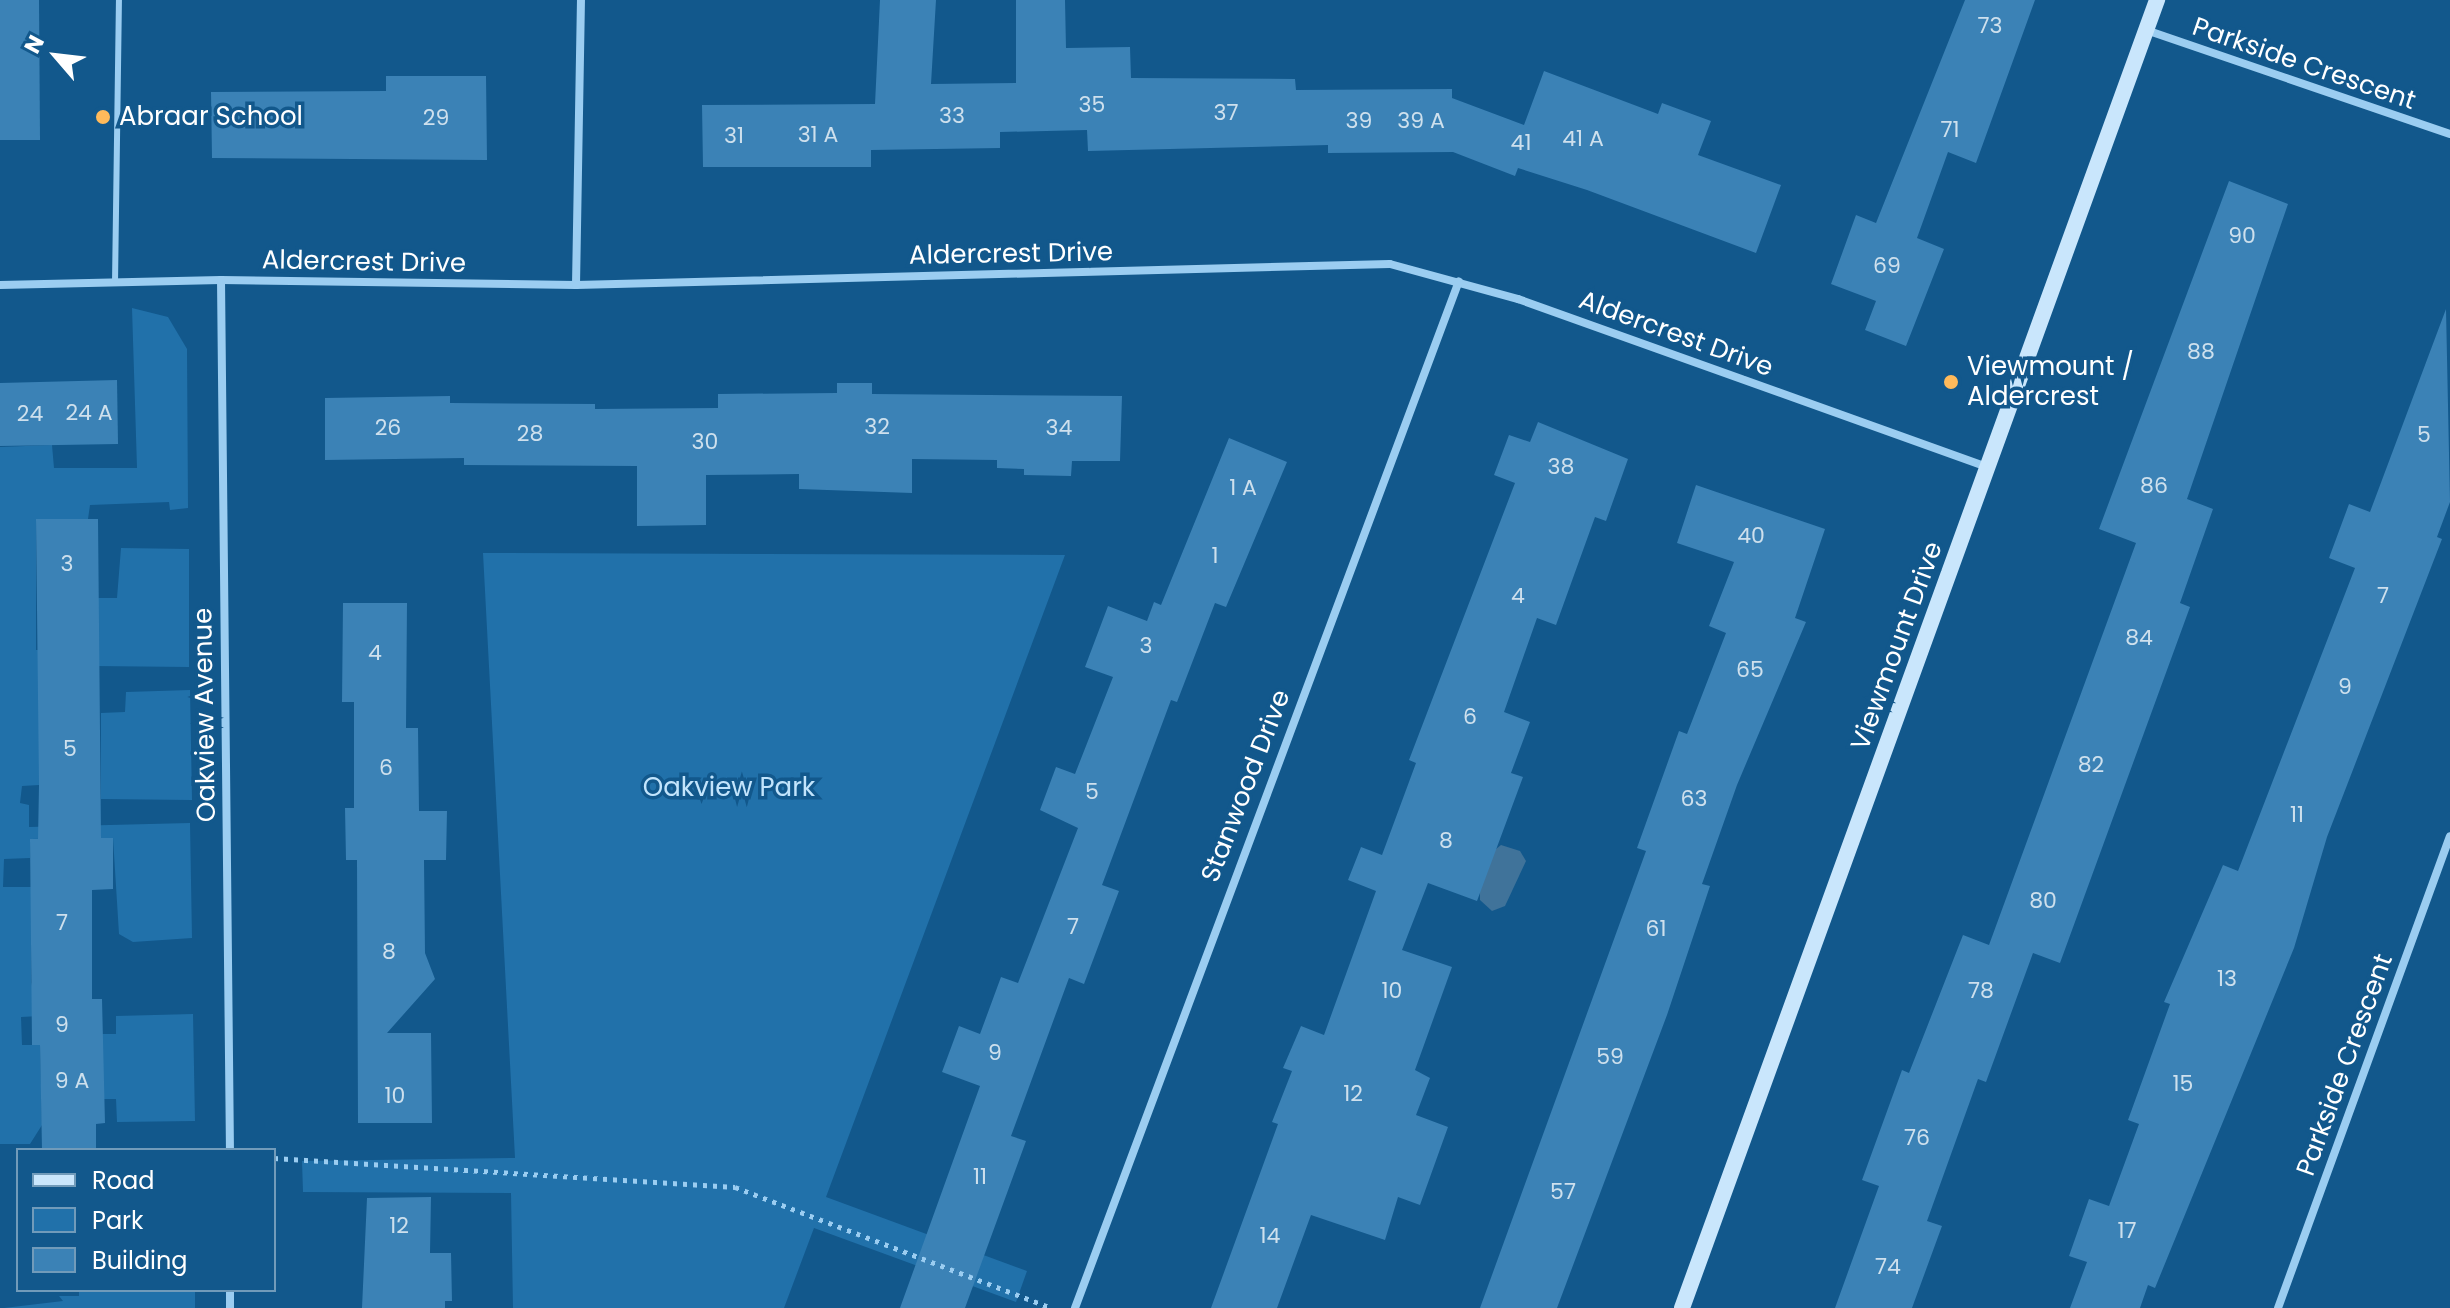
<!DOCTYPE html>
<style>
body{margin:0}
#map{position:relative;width:2450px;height:1308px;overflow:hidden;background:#12588c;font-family:Poppins,sans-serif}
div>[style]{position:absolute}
.green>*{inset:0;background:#2171aa}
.water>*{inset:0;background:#40739a}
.building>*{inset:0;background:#3b82b6}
.path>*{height:5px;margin-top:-2.5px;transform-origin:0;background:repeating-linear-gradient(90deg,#9bcdf1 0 4px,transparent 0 10px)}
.lane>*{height:6px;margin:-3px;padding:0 3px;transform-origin:3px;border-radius:3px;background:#9bcdf1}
.street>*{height:8px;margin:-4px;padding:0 4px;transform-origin:4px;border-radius:4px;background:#9bcdf1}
.secondary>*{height:16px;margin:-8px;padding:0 8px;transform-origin:8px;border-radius:8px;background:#c9e6fc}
.dots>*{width:22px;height:22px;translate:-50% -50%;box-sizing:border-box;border:4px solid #12588c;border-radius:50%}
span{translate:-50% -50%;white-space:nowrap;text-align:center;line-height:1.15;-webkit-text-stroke:7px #12588c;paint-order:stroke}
.number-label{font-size:22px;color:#cee0ed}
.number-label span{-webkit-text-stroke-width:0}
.street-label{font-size:26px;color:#fff}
.poi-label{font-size:26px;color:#fff}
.left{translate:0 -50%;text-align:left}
.park-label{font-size:26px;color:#c2e4fc}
.legend{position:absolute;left:16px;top:1148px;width:260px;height:144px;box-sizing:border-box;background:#12588c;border:2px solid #719bba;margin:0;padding:10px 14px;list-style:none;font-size:24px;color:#fff}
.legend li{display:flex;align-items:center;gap:16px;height:40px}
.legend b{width:40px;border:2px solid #719bba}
.north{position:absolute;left:16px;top:16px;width:80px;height:80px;-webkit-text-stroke:6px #12588c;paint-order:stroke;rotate:298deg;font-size:22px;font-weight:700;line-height:32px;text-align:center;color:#fff}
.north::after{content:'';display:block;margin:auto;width:28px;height:36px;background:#fff;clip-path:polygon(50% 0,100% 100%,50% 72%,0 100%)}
</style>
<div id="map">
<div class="green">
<i style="clip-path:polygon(132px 308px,168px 317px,187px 349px,188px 508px,170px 510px,169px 502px,90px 505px,88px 519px,36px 519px,36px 650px,98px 650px,98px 598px,117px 598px,121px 548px,189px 549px,189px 667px,94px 666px,39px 785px,22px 786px,20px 803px,29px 805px,29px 827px,190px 823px,192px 938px,133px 942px,119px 934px,113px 838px,30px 839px,30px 858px,4px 859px,3px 887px,31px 887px,31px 982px,40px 1016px,21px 1017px,22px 1045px,40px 1045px,42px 1125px,30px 1144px,0 1144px,0 447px,52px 445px,54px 468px,137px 468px)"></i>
<i style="clip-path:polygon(483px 553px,1065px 555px,826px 1197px,1027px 1271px,1016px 1302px,814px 1228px,784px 1308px,513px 1308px,511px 1193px,303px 1192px,302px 1161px,515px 1158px)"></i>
<i style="clip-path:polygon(190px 690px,192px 800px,101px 799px,101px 713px,125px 712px,126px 692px)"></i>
<i style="clip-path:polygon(193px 1014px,195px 1121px,117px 1122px,116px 1099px,103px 1099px,102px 1034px,116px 1034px,116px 1016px)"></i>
<i style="clip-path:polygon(79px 1290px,195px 1290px,195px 1308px,4px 1308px,63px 1301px,59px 1296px,79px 1296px)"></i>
</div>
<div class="water">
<i style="clip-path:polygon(1501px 845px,1520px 851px,1526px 861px,1505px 906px,1492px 911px,1480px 900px,1480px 888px,1491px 853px)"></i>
</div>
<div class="building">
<i style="clip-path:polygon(0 0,39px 0,40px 140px,0 140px)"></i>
<i style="clip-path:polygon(880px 0,936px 0,931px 84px,1016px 83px,1016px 0,1065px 0,1066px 48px,1130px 47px,1131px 78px,1295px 79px,1296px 90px,1452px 89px,1452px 98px,1524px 125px,1544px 71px,1658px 114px,1662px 103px,1711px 121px,1698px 155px,1781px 185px,1756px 253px,1587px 190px,1518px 168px,1515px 176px,1453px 152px,1328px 153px,1328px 145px,1088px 151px,1087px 130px,1000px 132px,1000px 148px,871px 150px,871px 167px,703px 167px,702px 105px,875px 104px)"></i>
<i style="clip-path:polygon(1965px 0,2035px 0,1976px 163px,1948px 152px,1917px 238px,1944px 249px,1906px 346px,1865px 330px,1876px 301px,1831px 284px,1856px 215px,1876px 223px)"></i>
<i style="clip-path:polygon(386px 76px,486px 76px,487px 160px,212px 158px,211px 92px,386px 91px)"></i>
<i style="clip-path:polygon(2229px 181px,2288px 204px,2187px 499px,2213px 509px,2180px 603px,2190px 607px,2060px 963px,2033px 953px,1986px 1082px,1978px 1079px,1927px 1221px,1942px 1226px,1912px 1308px,1835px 1308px,1879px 1186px,1862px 1180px,1902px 1070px,1909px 1073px,1963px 935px,1989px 945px,2136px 543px,2099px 529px)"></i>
<i style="clip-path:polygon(2446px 309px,2450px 502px,2437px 537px,2442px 539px,2327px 837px,2294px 948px,2155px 1288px,2148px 1285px,2140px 1308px,2070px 1308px,2087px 1262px,2069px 1256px,2089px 1199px,2109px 1206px,2139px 1124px,2128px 1120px,2170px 1004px,2164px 1002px,2223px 865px,2238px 871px,2355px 568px,2329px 558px,2349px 504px,2370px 512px)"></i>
<i style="clip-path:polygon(117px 380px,118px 444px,0 446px,0 383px)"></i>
<i style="clip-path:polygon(837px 383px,872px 383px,872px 394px,1122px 396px,1120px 461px,1072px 461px,1071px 476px,1024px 475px,1024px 469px,997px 468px,997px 460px,912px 459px,912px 493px,799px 489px,799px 474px,706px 475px,706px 525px,637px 526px,637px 466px,464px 465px,464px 458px,325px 460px,325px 398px,450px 396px,450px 403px,595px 404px,595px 409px,718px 408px,718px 394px,837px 393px)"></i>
<i style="clip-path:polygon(1538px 422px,1628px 459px,1606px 521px,1595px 517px,1556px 625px,1537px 618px,1504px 712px,1530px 722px,1511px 773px,1523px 777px,1477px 901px,1428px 883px,1402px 950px,1452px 967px,1415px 1070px,1430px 1078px,1416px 1115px,1448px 1127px,1420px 1205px,1398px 1197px,1385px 1240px,1311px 1215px,1277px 1308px,1211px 1308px,1278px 1124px,1272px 1122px,1292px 1071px,1283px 1068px,1301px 1026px,1324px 1035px,1376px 891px,1348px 880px,1361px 847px,1382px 855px,1416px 763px,1409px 760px,1515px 483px,1494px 475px,1509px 435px,1530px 442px)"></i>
<i style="clip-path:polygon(1229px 438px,1287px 462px,1226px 607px,1215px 603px,1177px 702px,1171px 700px,1102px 885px,1119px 891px,1084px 984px,1069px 978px,1011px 1136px,1026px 1141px,965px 1308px,900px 1308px,980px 1086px,942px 1072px,959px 1026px,980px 1034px,1001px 977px,1018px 983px,1078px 828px,1040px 810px,1056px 767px,1075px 774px,1113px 677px,1085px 667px,1108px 606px,1147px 621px,1154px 602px,1161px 605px)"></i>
<i style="clip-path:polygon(1696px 485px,1825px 529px,1795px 618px,1806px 622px,1737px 785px,1702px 884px,1710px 886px,1667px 1015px,1557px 1308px,1480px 1308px,1646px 851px,1637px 848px,1679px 731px,1687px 734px,1726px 633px,1709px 626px,1734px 562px,1677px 543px)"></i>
<i style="clip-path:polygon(36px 519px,98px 519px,101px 838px,113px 838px,113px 889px,92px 890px,92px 999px,102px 999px,105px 1123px,96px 1124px,96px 1150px,42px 1150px,40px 1045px,32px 1045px,30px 839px,38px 839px,39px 785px)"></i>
<i style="clip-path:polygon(343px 603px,407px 603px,406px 728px,418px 728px,419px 811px,447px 811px,446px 860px,424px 860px,425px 953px,435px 979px,387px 1033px,431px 1033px,432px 1123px,358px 1123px,357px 860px,346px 860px,345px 808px,354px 808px,354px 702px,342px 702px)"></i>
<i style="clip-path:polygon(431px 1197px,430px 1253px,451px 1253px,452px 1301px,445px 1301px,445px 1308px,362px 1308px,367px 1198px)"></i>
</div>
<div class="path">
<i style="left:274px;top:1158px;width:462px;rotate:3.6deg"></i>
<i style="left:735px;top:1187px;width:337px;rotate:20.9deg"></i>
</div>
<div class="lane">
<i style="left:115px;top:283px;width:283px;rotate:-89.2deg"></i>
</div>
<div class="street">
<i style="left:2146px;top:30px;width:321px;rotate:18.9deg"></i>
<i style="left:221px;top:280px;width:870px;rotate:89.41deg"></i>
<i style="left:0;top:285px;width:221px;rotate:-1.3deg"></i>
<i style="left:221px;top:280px;width:355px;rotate:0.8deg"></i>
<i style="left:576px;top:285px;width:814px;rotate:-1.48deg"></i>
<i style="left:1390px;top:264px;width:133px;rotate:15.3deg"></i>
<i style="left:1518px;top:299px;width:499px;rotate:19.7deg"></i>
<i style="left:576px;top:285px;width:285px;rotate:-89deg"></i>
<i style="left:230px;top:1290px;width:18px;rotate:90deg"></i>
<i style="left:1075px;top:1308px;width:1096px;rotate:-69.5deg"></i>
<i style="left:2278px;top:1308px;width:502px;rotate:-69.98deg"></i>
</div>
<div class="secondary">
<i style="left:1682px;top:1308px;width:1392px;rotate:-70.04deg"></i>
</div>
<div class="dots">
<i style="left:103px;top:117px;background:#ffba5b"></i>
<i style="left:1951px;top:382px;background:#ffba5b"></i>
</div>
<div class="number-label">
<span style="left:1990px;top:26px">73</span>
<span style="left:1092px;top:105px">35</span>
<span style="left:1226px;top:113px">37</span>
<span style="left:952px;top:116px">33</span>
<span style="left:436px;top:118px">29</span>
<span style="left:1359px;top:121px">39</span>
<span style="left:1421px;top:121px">39 A</span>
<span style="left:1950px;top:130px">71</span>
<span style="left:818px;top:135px">31 A</span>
<span style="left:734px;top:136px">31</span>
<span style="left:1583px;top:139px">41 A</span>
<span style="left:1521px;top:143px">41</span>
<span style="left:2242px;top:236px">90</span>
<span style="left:1887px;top:266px">69</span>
<span style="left:2201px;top:352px">88</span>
<span style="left:89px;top:413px">24 A</span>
<span style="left:30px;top:414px">24</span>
<span style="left:877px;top:427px">32</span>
<span style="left:388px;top:428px">26</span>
<span style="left:1059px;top:428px">34</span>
<span style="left:530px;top:434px">28</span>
<span style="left:2424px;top:435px">5</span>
<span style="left:705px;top:442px">30</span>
<span style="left:1561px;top:467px">38</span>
<span style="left:2154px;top:486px">86</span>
<span style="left:1243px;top:488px">1 A</span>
<span style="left:1751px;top:536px">40</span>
<span style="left:1215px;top:556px">1</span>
<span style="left:67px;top:564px">3</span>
<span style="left:1518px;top:596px">4</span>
<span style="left:2383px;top:596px">7</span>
<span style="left:2139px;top:638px">84</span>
<span style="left:1146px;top:646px">3</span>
<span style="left:375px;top:653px">4</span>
<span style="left:1750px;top:670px">65</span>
<span style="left:2345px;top:687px">9</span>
<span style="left:1470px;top:717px">6</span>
<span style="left:70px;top:749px">5</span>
<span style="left:2091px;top:765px">82</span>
<span style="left:386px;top:768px">6</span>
<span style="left:1092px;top:792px">5</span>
<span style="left:1694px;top:799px">63</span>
<span style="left:2297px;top:815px">11</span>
<span style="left:1446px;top:841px">8</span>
<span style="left:2043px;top:901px">80</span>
<span style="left:62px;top:923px">7</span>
<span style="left:1073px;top:927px">7</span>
<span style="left:1656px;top:929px">61</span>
<span style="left:389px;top:952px">8</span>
<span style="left:2227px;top:979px">13</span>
<span style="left:1392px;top:991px">10</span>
<span style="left:1981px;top:991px">78</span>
<span style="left:62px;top:1025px">9</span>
<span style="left:995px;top:1053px">9</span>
<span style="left:1610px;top:1057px">59</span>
<span style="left:72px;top:1081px">9 A</span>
<span style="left:2183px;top:1084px">15</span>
<span style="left:1353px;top:1094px">12</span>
<span style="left:395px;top:1096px">10</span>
<span style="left:1917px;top:1138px">76</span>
<span style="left:980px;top:1177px">11</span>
<span style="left:1563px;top:1192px">57</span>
<span style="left:399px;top:1226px">12</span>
<span style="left:2127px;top:1231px">17</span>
<span style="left:1270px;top:1236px">14</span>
<span style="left:1888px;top:1267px">74</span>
</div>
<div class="street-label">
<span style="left:2304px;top:64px;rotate:19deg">Parkside Crescent</span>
<span style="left:1011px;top:254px;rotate:-1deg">Aldercrest Drive</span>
<span style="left:364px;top:262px;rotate:1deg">Aldercrest Drive</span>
<span style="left:1676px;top:334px;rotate:20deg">Aldercrest Drive</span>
<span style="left:1897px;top:646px;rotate:-70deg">Viewmount Drive</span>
<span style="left:205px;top:715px;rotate:-91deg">Oakview Avenue</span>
<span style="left:1246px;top:786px;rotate:-69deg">Stanwood Drive</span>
<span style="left:2345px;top:1065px;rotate:-70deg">Parkside Crescent</span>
</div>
<div class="poi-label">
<span class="left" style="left:119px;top:117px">Abraar School</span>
<span class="left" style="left:1967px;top:382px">Viewmount /<br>Aldercrest</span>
</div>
<div class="park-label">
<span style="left:729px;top:788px">Oakview Park</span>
</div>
<ul class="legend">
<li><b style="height:10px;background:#c9e6fc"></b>Road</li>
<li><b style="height:22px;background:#2171aa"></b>Park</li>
<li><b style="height:22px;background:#3b82b6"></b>Building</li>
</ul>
<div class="north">N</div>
</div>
